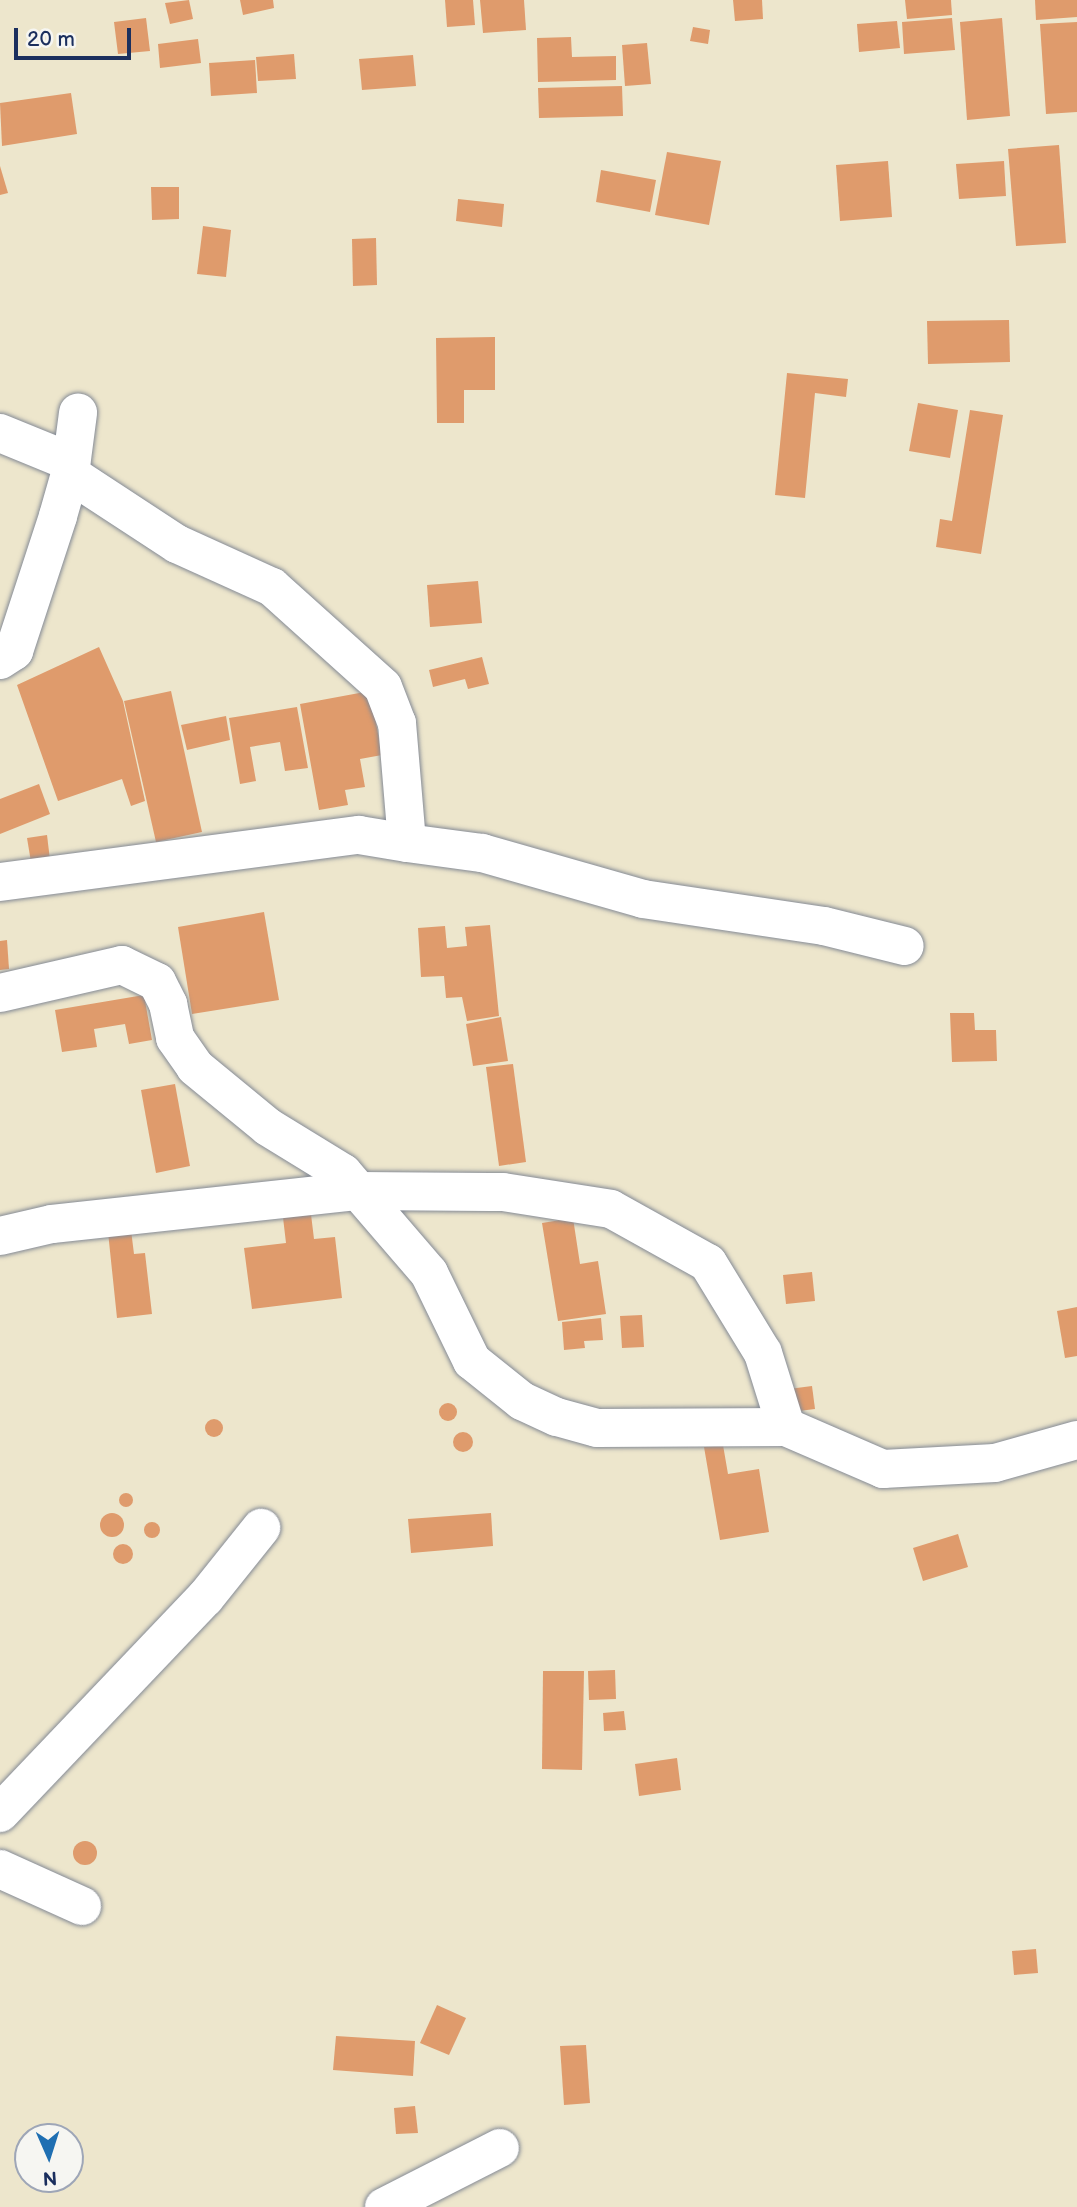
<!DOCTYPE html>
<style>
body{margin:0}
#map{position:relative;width:1077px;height:2207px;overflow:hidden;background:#ede6cc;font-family:"Balsamiq Sans",sans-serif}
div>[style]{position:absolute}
.building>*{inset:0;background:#df9b6c}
.round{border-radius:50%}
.roads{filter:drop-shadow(0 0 2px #848a95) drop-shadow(0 0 2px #848a95)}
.minor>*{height:38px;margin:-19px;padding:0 19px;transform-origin:19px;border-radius:19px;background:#fff}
span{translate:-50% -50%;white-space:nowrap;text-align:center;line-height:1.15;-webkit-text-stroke:5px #f6f6f2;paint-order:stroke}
.north{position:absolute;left:14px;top:2123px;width:70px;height:70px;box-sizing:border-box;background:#f6f6f2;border:2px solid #9ea6b7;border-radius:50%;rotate:177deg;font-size:19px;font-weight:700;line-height:28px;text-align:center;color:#1b2f5e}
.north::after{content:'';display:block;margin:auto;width:24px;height:32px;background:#1f6fb2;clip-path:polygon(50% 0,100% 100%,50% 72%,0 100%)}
.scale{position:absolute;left:14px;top:28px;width:117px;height:32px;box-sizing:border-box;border:4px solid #1b2f5e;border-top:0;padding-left:9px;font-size:21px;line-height:24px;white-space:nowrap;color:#1b2f5e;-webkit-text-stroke:5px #f6f6f2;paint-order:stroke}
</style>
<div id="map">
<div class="building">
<i style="clip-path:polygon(189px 0,193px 19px,170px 24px,165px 3px)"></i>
<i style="clip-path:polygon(240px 0,273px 0,274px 8px,243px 15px)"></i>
<i style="clip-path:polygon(445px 0,473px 0,475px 25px,447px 27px)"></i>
<i style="clip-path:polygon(480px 0,524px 0,526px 30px,483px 33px)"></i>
<i style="clip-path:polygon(733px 0,762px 0,763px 19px,735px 21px)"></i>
<i style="clip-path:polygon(905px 0,951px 0,952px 15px,907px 19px)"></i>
<i style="clip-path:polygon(1035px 0,1077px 0,1077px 17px,1036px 20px)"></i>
<i style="clip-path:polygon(146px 18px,150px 51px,118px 54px,114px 22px)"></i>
<i style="clip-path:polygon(952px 18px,955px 50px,904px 54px,902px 22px)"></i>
<i style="clip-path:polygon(1002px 18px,1010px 116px,967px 120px,960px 22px)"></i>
<i style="clip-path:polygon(897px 21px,900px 48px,859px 52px,857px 24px)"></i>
<i style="clip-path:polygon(1077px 22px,1077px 112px,1046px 114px,1040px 24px)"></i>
<i style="clip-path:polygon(693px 27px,710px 30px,708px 44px,690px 41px)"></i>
<i style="clip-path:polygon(571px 37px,572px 57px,616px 56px,616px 80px,538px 82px,537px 38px)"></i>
<i style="clip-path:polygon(198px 39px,201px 63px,160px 68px,158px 44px)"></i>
<i style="clip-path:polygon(647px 43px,651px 84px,625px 86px,622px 45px)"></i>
<i style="clip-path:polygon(294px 54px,296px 79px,258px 81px,256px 57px)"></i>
<i style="clip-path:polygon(413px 55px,416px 86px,362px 90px,359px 59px)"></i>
<i style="clip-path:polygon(255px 60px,257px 93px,211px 96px,209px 63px)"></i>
<i style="clip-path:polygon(622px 86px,623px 116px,539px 118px,538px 88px)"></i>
<i style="clip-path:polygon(71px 93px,77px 134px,2px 146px,0 103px)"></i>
<i style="clip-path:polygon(1059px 145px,1066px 243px,1016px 246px,1008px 149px)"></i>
<i style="clip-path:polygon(667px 152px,721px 161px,709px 225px,655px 215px)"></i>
<i style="clip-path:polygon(888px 161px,892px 217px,840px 221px,836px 165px)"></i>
<i style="clip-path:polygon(1004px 161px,1006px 196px,959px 199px,956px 164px)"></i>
<i style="clip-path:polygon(0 166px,8px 193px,0 195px)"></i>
<i style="clip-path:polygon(601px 170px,656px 180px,650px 212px,596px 202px)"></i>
<i style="clip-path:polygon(151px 187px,179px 187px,179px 219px,152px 220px)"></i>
<i style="clip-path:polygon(458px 199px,504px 204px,502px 227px,456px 221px)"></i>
<i style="clip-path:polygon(203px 226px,231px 230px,226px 277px,197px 274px)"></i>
<i style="clip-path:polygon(376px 238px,377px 285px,353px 286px,352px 239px)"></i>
<i style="clip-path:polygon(1009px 320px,1010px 362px,928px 364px,927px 321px)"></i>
<i style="clip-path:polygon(495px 337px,495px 390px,464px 390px,464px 423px,437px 423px,436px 338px)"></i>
<i style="clip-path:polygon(787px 373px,848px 379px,846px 397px,815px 393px,805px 498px,775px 495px)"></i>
<i style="clip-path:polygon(918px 403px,958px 410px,950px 458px,909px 451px)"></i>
<i style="clip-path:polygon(970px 410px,1003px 415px,981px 554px,936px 547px,940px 519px,952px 521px)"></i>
<i style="clip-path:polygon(478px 581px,482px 623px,430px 627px,427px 585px)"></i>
<i style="clip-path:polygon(99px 647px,123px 701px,145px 801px,131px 806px,122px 779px,58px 801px,17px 685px)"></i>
<i style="clip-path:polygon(482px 657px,489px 684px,468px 689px,465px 679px,433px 687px,429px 670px)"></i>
<i style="clip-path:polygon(171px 691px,202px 832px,156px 842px,124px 701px)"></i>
<i style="clip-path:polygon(370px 691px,382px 755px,360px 759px,365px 787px,345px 790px,348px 805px,319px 810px,300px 704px)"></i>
<i style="clip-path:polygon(297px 707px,308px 768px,285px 771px,280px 742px,250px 747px,256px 781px,240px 784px,229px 718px)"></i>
<i style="clip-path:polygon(226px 716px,230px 740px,187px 750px,181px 725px)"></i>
<i style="clip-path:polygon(39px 784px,50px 814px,0 834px,0 799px)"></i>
<i style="clip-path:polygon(47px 835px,50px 860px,31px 862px,27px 838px)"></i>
<i style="clip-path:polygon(264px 912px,279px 1000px,192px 1014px,178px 927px)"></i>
<i style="clip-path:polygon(490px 925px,499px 1016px,467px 1021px,462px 997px,446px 998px,444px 976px,421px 977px,418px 928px,445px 926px,447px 948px,467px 946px,465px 927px)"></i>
<i style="clip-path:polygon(7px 940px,9px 969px,0 970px,0 941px)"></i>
<i style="clip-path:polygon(144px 995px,152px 1040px,129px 1044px,125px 1024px,94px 1029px,97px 1047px,62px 1052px,55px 1010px)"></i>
<i style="clip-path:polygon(950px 1013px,974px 1013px,975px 1030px,996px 1030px,997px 1061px,952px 1062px)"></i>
<i style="clip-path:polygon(501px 1017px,508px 1061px,473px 1066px,466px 1024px)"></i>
<i style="clip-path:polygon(513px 1064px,526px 1162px,499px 1166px,486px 1067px)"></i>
<i style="clip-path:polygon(175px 1084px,190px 1166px,156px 1173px,141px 1090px)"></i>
<i style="clip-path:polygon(310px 1206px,314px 1239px,335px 1237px,342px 1298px,252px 1309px,244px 1248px,286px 1243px,282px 1209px)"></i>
<i style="clip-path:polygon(573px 1218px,580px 1264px,598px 1261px,606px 1314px,558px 1321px,542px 1223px)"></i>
<i style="clip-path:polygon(131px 1230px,134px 1254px,145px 1253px,152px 1314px,117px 1318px,108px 1232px)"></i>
<i style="clip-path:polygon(812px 1272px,815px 1301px,786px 1304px,783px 1275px)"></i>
<i style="clip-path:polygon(1077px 1307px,1077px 1356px,1065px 1358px,1057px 1311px)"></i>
<i style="clip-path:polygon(642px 1315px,644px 1347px,622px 1348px,620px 1316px)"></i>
<i style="clip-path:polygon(601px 1318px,603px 1340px,584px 1341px,585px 1348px,564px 1350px,562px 1322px)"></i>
<i style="clip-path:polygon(812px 1386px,815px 1409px,791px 1412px,789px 1389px)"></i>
<i class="round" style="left:439px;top:1403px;width:18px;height:18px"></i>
<i class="round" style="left:205px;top:1419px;width:18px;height:18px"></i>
<i class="round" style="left:453px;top:1432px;width:20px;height:20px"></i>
<i style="clip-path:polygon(723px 1445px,728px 1474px,759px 1469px,769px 1532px,720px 1540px,704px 1447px)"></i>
<i class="round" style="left:119px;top:1493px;width:14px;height:14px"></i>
<i style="clip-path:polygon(491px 1513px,493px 1546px,411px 1553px,408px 1519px)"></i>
<i class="round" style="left:100px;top:1513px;width:24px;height:24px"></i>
<i class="round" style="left:144px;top:1522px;width:16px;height:16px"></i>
<i style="clip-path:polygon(958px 1534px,968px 1567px,923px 1581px,913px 1548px)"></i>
<i class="round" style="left:113px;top:1544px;width:20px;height:20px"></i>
<i style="clip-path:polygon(615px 1670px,616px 1699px,589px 1700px,588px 1671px)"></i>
<i style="clip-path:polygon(543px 1671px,584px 1671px,582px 1770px,542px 1769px)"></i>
<i style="clip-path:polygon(624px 1711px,626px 1730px,604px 1731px,603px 1713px)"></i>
<i style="clip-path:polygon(677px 1758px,681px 1790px,639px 1796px,635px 1764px)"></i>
<i class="round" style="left:73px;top:1841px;width:24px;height:24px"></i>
<i style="clip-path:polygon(1036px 1949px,1038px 1973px,1014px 1975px,1012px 1951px)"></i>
<i style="clip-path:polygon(437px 2005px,466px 2018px,449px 2055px,420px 2043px)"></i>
<i style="clip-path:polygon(336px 2036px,415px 2041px,413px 2076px,333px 2070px)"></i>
<i style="clip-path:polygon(586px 2045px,590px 2103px,564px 2105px,560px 2046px)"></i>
<i style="clip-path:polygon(415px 2106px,418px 2133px,396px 2134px,394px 2108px)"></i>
</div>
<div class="roads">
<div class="minor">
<i style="left:0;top:433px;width:77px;rotate:22.2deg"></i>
<i style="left:70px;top:474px;width:128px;rotate:33.2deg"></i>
<i style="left:177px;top:544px;width:104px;rotate:24.4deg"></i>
<i style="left:272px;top:587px;width:149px;rotate:42deg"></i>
<i style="left:383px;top:687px;width:39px;rotate:69deg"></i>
<i style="left:397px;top:723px;width:120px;rotate:85.2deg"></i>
<i style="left:407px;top:843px;width:76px;rotate:7.6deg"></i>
<i style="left:482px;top:853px;width:167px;rotate:15.9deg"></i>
<i style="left:643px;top:899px;width:183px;rotate:8.5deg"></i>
<i style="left:824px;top:926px;width:83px;rotate:13.9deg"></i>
<i style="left:0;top:660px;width:17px;rotate:-33deg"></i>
<i style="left:14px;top:651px;width:142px;rotate:-71.9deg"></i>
<i style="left:58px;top:516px;width:44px;rotate:-74.1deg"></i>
<i style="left:70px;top:474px;width:62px;rotate:-82.5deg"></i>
<i style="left:0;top:882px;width:362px;rotate:-7.5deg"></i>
<i style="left:359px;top:835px;width:49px;rotate:9.5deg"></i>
<i style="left:0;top:993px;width:125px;rotate:-12.9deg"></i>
<i style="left:122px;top:965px;width:39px;rotate:26deg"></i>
<i style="left:157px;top:982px;width:25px;rotate:63deg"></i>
<i style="left:168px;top:1004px;width:35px;rotate:78deg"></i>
<i style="left:175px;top:1038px;width:35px;rotate:55deg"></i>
<i style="left:195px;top:1067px;width:94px;rotate:39.4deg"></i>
<i style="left:268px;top:1127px;width:88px;rotate:31.5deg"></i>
<i style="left:343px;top:1173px;width:132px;rotate:49.3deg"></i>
<i style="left:429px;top:1273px;width:98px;rotate:64deg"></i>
<i style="left:472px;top:1361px;width:64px;rotate:38.7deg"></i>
<i style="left:522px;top:1401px;width:38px;rotate:25deg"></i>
<i style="left:557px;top:1417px;width:41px;rotate:15.4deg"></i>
<i style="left:597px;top:1428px;width:189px;rotate:-0.3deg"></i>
<i style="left:786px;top:1427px;width:106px;rotate:23.4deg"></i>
<i style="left:883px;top:1469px;width:112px;rotate:-3.1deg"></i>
<i style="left:995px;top:1463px;width:85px;rotate:-15.7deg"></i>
<i style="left:0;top:1236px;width:53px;rotate:-13deg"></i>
<i style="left:52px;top:1224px;width:308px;rotate:-6.2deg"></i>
<i style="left:358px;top:1191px;width:145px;rotate:0.4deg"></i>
<i style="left:503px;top:1192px;width:109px;rotate:8.9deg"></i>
<i style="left:611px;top:1209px;width:111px;rotate:29.1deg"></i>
<i style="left:708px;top:1263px;width:105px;rotate:58.6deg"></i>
<i style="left:763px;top:1353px;width:77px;rotate:72.7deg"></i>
<i style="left:0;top:1813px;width:297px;rotate:-46.4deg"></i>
<i style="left:205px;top:1598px;width:90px;rotate:-51.3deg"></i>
<i style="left:0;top:1869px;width:90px;rotate:24.3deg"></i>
<i style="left:384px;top:2207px;width:130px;rotate:-27deg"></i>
</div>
</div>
<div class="north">N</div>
<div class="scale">20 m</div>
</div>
